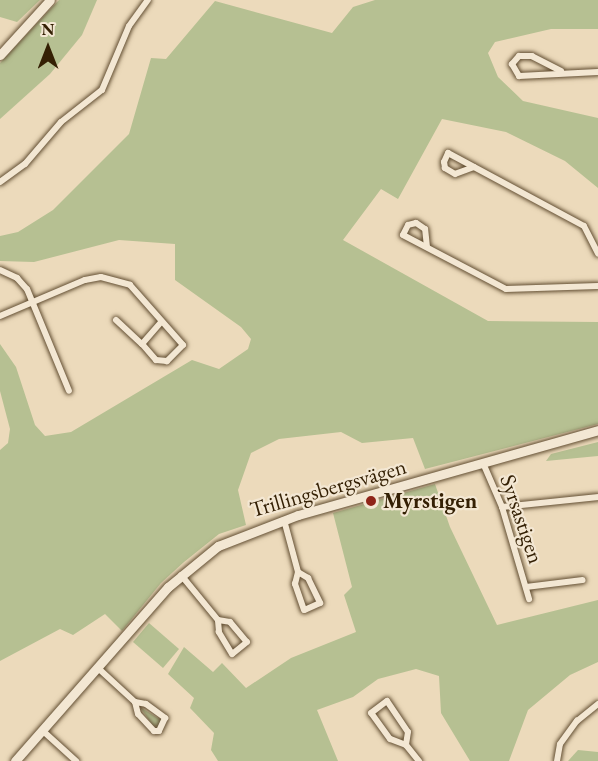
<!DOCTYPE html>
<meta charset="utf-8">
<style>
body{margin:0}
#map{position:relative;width:598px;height:761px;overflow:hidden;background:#ecdabb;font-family:"EB Garamond",serif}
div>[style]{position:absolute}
.green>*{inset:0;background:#b6c092}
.roads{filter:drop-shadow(0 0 2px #624e32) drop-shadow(0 0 2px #624e32)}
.street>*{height:6px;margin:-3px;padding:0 3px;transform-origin:3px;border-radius:3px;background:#f3e7d3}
.secondary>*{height:9px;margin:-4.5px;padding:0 4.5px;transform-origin:4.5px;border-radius:4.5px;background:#f3e7d3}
.dots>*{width:16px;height:16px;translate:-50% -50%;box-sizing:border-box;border:3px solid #f3e7d3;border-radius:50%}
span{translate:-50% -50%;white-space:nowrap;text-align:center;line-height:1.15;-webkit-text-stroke:4.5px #f3e7d3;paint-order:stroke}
.street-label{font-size:22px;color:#342004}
.poi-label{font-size:22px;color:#342004;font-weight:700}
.left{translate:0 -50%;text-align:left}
.north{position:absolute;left:18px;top:18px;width:60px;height:60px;-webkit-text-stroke:4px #f3e7d3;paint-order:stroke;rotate:0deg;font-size:16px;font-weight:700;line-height:24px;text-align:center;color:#342004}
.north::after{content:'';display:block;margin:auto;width:21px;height:27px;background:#342004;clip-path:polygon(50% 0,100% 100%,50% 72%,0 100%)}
</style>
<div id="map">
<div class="green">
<i style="clip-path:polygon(0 0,40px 0,17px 22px,0 17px)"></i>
<i style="clip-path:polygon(59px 0,97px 0,82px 35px,50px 74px,0 119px,0 63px)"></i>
<i style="clip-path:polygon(375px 0,598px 0,598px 29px,551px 29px,495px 42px,488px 53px,498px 77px,523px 101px,598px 118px,598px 188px,565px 161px,506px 132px,442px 119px,398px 199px,381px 189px,343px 240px,488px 321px,598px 322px,598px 424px,425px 469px,413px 438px,362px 443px,341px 432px,279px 439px,251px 453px,238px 490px,246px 525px,219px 534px,184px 562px,161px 583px,122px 631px,105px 614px,73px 635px,60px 629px,0 661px,0 450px,8px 443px,10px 429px,0 391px,0 344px,16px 367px,35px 425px,45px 436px,71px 432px,192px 360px,219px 369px,248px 349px,251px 339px,241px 327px,175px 280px,175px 244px,119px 240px,34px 262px,0 261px,0 236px,18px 232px,53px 210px,129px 134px,151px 58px,166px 59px,215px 1px,332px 33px,353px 7px)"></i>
<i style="clip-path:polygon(598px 442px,598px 456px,546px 461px,551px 454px)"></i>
<i style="clip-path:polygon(435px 484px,450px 527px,497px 625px,598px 600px,598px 662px,570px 675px,528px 710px,509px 761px,470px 761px,441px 713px,439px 676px,416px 669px,378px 679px,353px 697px,317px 710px,338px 761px,218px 761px,211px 750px,214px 733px,190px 708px,194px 698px,168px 674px,184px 647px,213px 672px,222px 663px,246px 688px,291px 658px,356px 632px,344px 595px,352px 587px,333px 513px)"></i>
<i style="clip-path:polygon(149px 623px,179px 649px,163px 668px,133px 642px)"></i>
<i style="clip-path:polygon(140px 707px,161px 720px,159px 727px,153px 726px)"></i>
<i style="clip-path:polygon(578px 750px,598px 752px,598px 761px,568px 761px)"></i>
</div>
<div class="roads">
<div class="street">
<i style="left:561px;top:71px;width:33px;rotate:-153deg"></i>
<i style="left:532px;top:56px;width:13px;rotate:180deg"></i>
<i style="left:519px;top:56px;width:11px;rotate:131deg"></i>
<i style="left:512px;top:64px;width:14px;rotate:60deg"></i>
<i style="left:519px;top:76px;width:79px;rotate:-2.9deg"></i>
<i style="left:474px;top:167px;width:20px;rotate:160deg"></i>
<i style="left:455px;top:174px;width:12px;rotate:-149deg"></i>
<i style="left:445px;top:168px;width:6px;rotate:-99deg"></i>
<i style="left:444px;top:162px;width:10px;rotate:-66deg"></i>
<i style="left:448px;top:153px;width:154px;rotate:28.2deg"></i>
<i style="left:584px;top:226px;width:31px;rotate:63deg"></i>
<i style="left:0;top:182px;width:31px;rotate:-36deg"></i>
<i style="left:25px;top:164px;width:55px;rotate:-49.4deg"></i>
<i style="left:61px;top:122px;width:52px;rotate:-38deg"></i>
<i style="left:102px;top:90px;width:69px;rotate:-67.1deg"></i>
<i style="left:129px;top:26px;width:32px;rotate:-54deg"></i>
<i style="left:427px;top:247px;width:18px;rotate:-96deg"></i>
<i style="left:425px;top:229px;width:11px;rotate:-146deg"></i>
<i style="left:416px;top:223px;width:8px;rotate:166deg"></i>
<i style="left:408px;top:225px;width:11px;rotate:117deg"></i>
<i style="left:403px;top:235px;width:116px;rotate:27.7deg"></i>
<i style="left:506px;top:289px;width:92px;rotate:-1.9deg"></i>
<i style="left:0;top:270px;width:19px;rotate:25deg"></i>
<i style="left:17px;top:278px;width:15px;rotate:48deg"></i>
<i style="left:27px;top:289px;width:110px;rotate:67.6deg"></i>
<i style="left:0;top:316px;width:92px;rotate:-23deg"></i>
<i style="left:85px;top:280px;width:16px;rotate:-11deg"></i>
<i style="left:101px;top:277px;width:30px;rotate:15deg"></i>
<i style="left:130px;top:285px;width:80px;rotate:48.5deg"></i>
<i style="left:183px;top:345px;width:23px;rotate:135deg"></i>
<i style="left:167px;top:361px;width:11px;rotate:-175deg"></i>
<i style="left:156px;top:360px;width:21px;rotate:-131deg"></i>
<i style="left:142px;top:344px;width:29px;rotate:-49deg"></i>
<i style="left:116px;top:320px;width:35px;rotate:43deg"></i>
<i style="left:483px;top:463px;width:48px;rotate:66.6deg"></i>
<i style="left:502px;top:507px;width:96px;rotate:73.6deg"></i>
<i style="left:502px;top:507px;width:97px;rotate:-5.9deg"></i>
<i style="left:284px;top:520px;width:54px;rotate:74.9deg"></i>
<i style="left:298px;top:572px;width:12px;rotate:31deg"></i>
<i style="left:308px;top:578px;width:28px;rotate:64deg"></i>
<i style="left:320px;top:603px;width:17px;rotate:156deg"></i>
<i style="left:304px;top:610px;width:28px;rotate:-109deg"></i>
<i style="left:295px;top:584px;width:12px;rotate:-76deg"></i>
<i style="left:181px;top:575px;width:58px;rotate:50.6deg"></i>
<i style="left:218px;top:620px;width:12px;rotate:9deg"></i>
<i style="left:230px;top:622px;width:26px;rotate:50deg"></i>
<i style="left:247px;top:642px;width:19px;rotate:141deg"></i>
<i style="left:232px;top:654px;width:26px;rotate:-121deg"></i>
<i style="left:219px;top:632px;width:12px;rotate:-95deg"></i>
<i style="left:526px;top:587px;width:57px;rotate:-7deg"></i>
<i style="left:98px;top:668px;width:50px;rotate:42.6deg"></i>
<i style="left:135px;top:702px;width:11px;rotate:10deg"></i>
<i style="left:146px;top:704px;width:24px;rotate:36deg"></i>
<i style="left:165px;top:718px;width:14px;rotate:115deg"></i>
<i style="left:159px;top:731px;width:5px;rotate:180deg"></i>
<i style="left:154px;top:731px;width:23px;rotate:-133deg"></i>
<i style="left:138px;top:714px;width:12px;rotate:-104deg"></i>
<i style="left:43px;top:731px;width:45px;rotate:42.3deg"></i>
<i style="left:406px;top:745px;width:17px;rotate:-159deg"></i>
<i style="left:390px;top:739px;width:32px;rotate:-126deg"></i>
<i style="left:371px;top:713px;width:20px;rotate:-37deg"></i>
<i style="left:387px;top:701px;width:37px;rotate:56deg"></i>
<i style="left:408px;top:732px;width:13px;rotate:99deg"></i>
<i style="left:406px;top:745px;width:21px;rotate:51deg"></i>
<i style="left:557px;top:761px;width:17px;rotate:-80deg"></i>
<i style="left:560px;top:744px;width:29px;rotate:-54deg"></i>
<i style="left:577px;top:721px;width:27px;rotate:-39deg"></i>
</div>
<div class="secondary">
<i style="left:0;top:55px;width:74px;rotate:-47.7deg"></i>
<i style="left:15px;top:761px;width:232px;rotate:-48.7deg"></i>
<i style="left:168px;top:587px;width:65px;rotate:-39.4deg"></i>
<i style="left:218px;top:546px;width:86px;rotate:-21.2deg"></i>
<i style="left:298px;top:515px;width:312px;rotate:-15.8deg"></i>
</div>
</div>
<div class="dots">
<i style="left:371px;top:501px;background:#8f2418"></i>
</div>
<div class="street-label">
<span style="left:328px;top:488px;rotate:-16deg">Trillingsbergsvägen</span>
<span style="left:522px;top:519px;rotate:71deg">Syrsastigen</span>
</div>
<div class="poi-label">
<span class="left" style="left:383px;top:501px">Myrstigen</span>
</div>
<div class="north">N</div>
</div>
